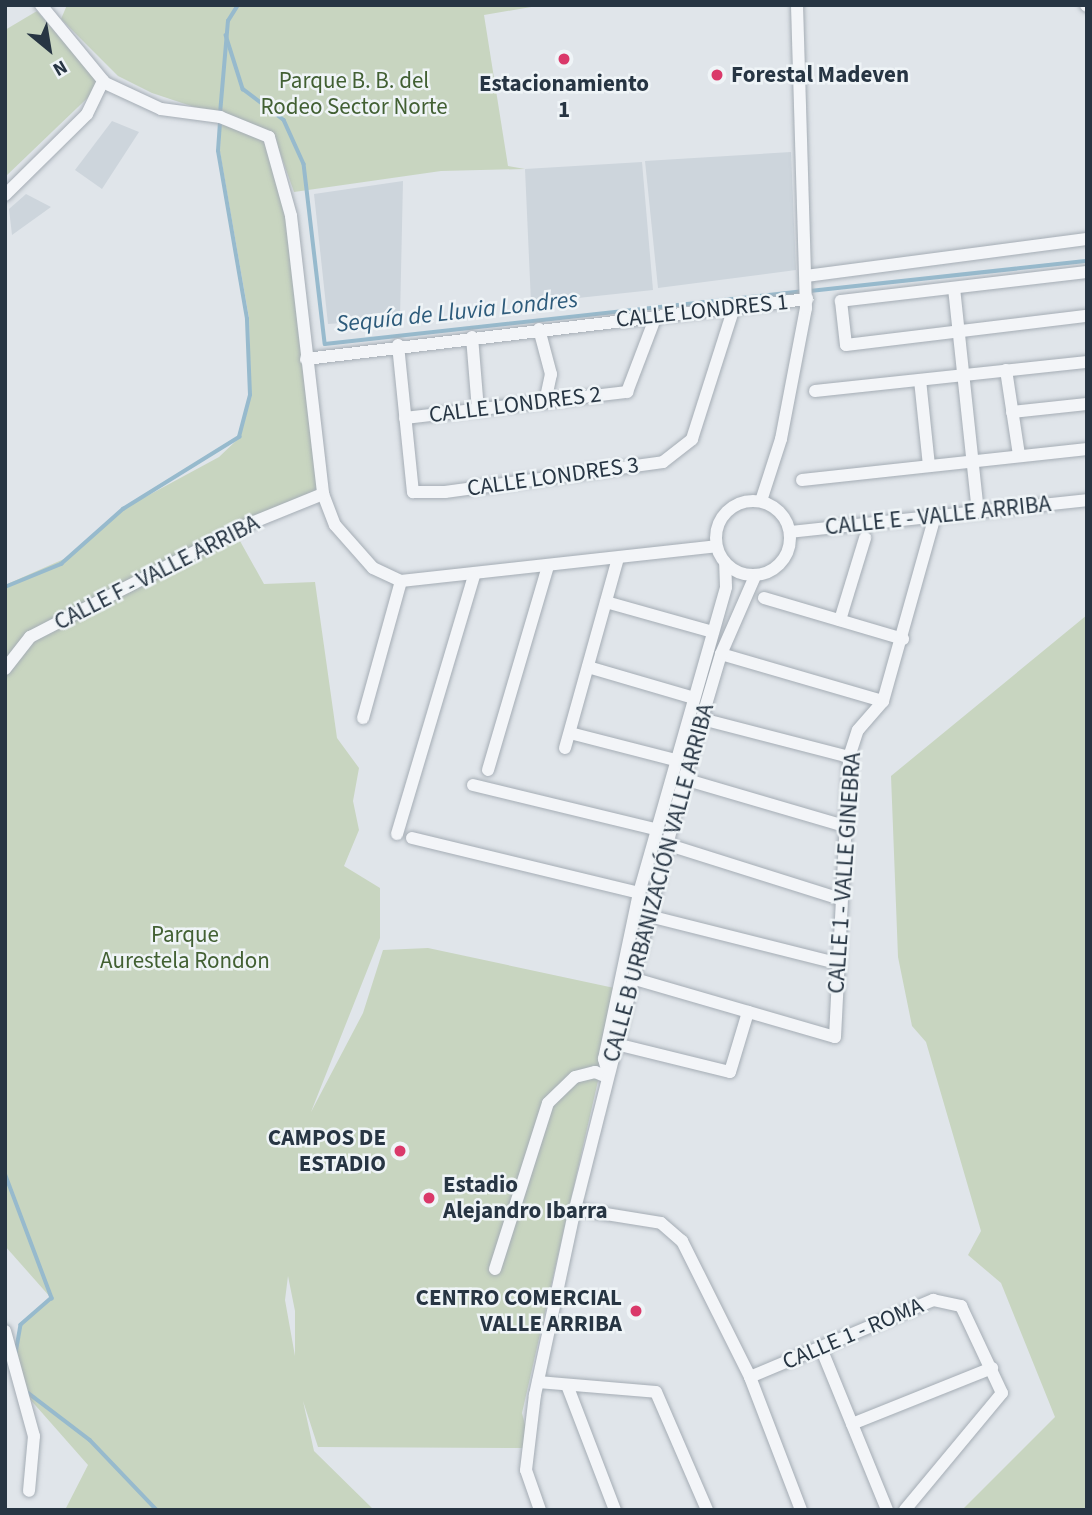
<!DOCTYPE html>
<meta charset="utf-8">
<style>
body{margin:0}
#map{position:relative;width:1092px;height:1515px;overflow:hidden;background:#e0e5ea;font-family:"Source Sans 3",sans-serif}
div>[style]{position:absolute}
.built>*{inset:0;background:#cdd5dc}
.green>*{inset:0;background:#c8d5c0}
.stream>*{height:3.5px;margin:-1.75px;padding:0 1.75px;transform-origin:1.75px;border-radius:1.75px;background:#97bacd}
.roads{filter:drop-shadow(0 0 2px #a5adb5) drop-shadow(0 0 2px #a5adb5)}
.minor>*{height:12px;margin:-6px;padding:0 6px;transform-origin:6px;border-radius:6px;background:#f3f5f8}
.minor>.ring{margin:-6px;padding:0;box-sizing:content-box;background:none;border:12px solid #f3f5f8;border-radius:50%}
.dots>*{width:19px;height:19px;translate:-50% -50%;box-sizing:border-box;border:4px solid #eff4f7;border-radius:50%}
span{translate:-50% -50%;white-space:nowrap;text-align:center;line-height:1.15;-webkit-text-stroke:5px #eff4f7;paint-order:stroke}
.poi-label{font-size:23px;color:#273543;font-weight:700}
.left{translate:0 -50%;text-align:left}
.right{translate:-100% -50%;text-align:right}
.park-label{font-size:23px;color:#426033}
.street-label{font-size:23px;color:#273543}
.water-label{font-size:24px;color:#2d5b7b;font-style:italic}
.frame{position:absolute;inset:0;border:7px solid #273543;pointer-events:none}
.north{position:absolute;left:14px;top:14px;width:70px;height:70px;-webkit-text-stroke:5px #eff4f7;paint-order:stroke;rotate:150deg;font-size:19px;font-weight:700;line-height:28px;text-align:center;color:#273543}
.north::after{content:'';display:block;margin:auto;width:24px;height:32px;background:#273543;clip-path:polygon(50% 0,100% 100%,50% 72%,0 100%)}
</style>
<div id="map">
<div class="built">
<i style="clip-path:polygon(112px 121px,139px 132px,102px 189px,75px 170px)"></i>
<i style="clip-path:polygon(791px 152px,796px 270px,658px 288px,645px 161px)"></i>
<i style="clip-path:polygon(642px 162px,653px 290px,531px 303px,525px 169px)"></i>
<i style="clip-path:polygon(403px 181px,400px 319px,328px 324px,314px 194px)"></i>
<i style="clip-path:polygon(26px 194px,51px 207px,12px 235px,9px 209px)"></i>
</div>
<div class="green">
<i style="clip-path:polygon(67px 5px,543px 5px,484px 15px,508px 166px,525px 169px,441px 171px,294px 192px,273px 133px,152px 93px,118px 76px,61px 19px)"></i>
<i style="clip-path:polygon(37px 11px,101px 85px,5px 177px,5px 30px)"></i>
<i style="clip-path:polygon(evenodd,221px 120px,267px 138px,282px 186px,319px 492px,235px 532px,264px 584px,315px 582px,337px 738px,359px 768px,353px 801px,359px 830px,344px 866px,380px 888px,380px 938px,311px 1112px,363px 1013px,383px 950px,428px 948px,619px 989px,522px 1413px,531px 1448px,318px 1447px,303px 1401px,314px 1451px,374px 1510px,65px 1510px,88px 1465px,21px 1389px,14px 1356px,21px 1323px,51px 1298px,5px 1246px,5px 585px,73px 555px,123px 509px,219px 457px,240px 437px,251px 395px,249px 318px,220px 152px,221px 120px,288px 1276px,295px 1311px,295px 1356px,285px 1300px,288px 1276px)"></i>
<i style="clip-path:polygon(1087px 615px,1087px 1510px,962px 1510px,1055px 1417px,1001px 1283px,968px 1255px,981px 1231px,926px 1042px,912px 1026px,898px 957px,891px 776px)"></i>
</div>
<div class="stream">
<i style="left:226px;top:35px;width:57px;rotate:72.5deg"></i>
<i style="left:243px;top:89px;width:51px;rotate:37.1deg"></i>
<i style="left:284px;top:120px;width:48px;rotate:65.6deg"></i>
<i style="left:304px;top:164px;width:181px;rotate:83.3deg"></i>
<i style="left:325px;top:344px;width:480px;rotate:-6.3deg"></i>
<i style="left:220px;top:114px;width:93px;rotate:-85.1deg"></i>
<i style="left:228px;top:21px;width:19px;rotate:-58deg"></i>
<i style="left:810px;top:291px;width:279px;rotate:-6.2deg"></i>
<i style="left:5px;top:587px;width:61px;rotate:-22.3deg"></i>
<i style="left:61px;top:564px;width:83px;rotate:-41.6deg"></i>
<i style="left:123px;top:509px;width:137px;rotate:-31.8deg"></i>
<i style="left:239px;top:437px;width:43px;rotate:-75.3deg"></i>
<i style="left:250px;top:395px;width:76px;rotate:-92.3deg"></i>
<i style="left:247px;top:319px;width:170px;rotate:-99.8deg"></i>
<i style="left:218px;top:151px;width:29px;rotate:-86deg"></i>
<i style="left:5px;top:1173px;width:134px;rotate:69.4deg"></i>
<i style="left:52px;top:1298px;width:41px;rotate:138.9deg"></i>
<i style="left:21px;top:1325px;width:27px;rotate:100deg"></i>
<i style="left:27px;top:1392px;width:79px;rotate:37.3deg"></i>
<i style="left:90px;top:1440px;width:97px;rotate:46.3deg"></i>
</div>
<div class="roads">
<div class="minor">
<i style="left:41px;top:5px;width:101px;rotate:50.6deg"></i>
<i style="left:105px;top:83px;width:62px;rotate:24.9deg"></i>
<i style="left:161px;top:109px;width:60px;rotate:7.7deg"></i>
<i style="left:220px;top:117px;width:53px;rotate:22.2deg"></i>
<i style="left:269px;top:137px;width:82px;rotate:74.4deg"></i>
<i style="left:291px;top:216px;width:280px;rotate:83.4deg"></i>
<i style="left:323px;top:494px;width:33px;rotate:69deg"></i>
<i style="left:335px;top:525px;width:57px;rotate:48.5deg"></i>
<i style="left:373px;top:568px;width:31px;rotate:25deg"></i>
<i style="left:401px;top:581px;width:317px;rotate:-6.3deg"></i>
<i style="left:1086px;top:5px;width:1px;rotate:45deg"></i>
<i style="left:5px;top:195px;width:115px;rotate:-44.6deg"></i>
<i style="left:87px;top:114px;width:37px;rotate:-64deg"></i>
<i style="left:1087px;top:272px;width:248px;rotate:173.3deg"></i>
<i style="left:841px;top:301px;width:44px;rotate:83.5deg"></i>
<i style="left:846px;top:345px;width:243px;rotate:-6.9deg"></i>
<i style="left:806px;top:276px;width:283px;rotate:-7.5deg"></i>
<i style="left:954px;top:288px;width:224px;rotate:83.9deg"></i>
<i style="left:539px;top:329px;width:47px;rotate:75.1deg"></i>
<i style="left:551px;top:374px;width:29px;rotate:102deg"></i>
<i style="left:472px;top:337px;width:73px;rotate:85.3deg"></i>
<i style="left:398px;top:345px;width:148px;rotate:84.2deg"></i>
<i style="left:413px;top:492px;width:32px"></i>
<i style="left:445px;top:492px;width:220px;rotate:-7.8deg"></i>
<i style="left:663px;top:462px;width:37px;rotate:-38deg"></i>
<i style="left:692px;top:439px;width:139px;rotate:-72.3deg"></i>
<i style="left:306px;top:359px;width:505px;rotate:-6.83deg"></i>
<i style="left:1006px;top:370px;width:86px;rotate:81.3deg"></i>
<i style="left:920px;top:380px;width:85px;rotate:84deg"></i>
<i style="left:815px;top:391px;width:274px;rotate:-6.1deg"></i>
<i style="left:1012px;top:412px;width:75px;rotate:-6.1deg"></i>
<i style="left:405px;top:418px;width:224px;rotate:-6.7deg"></i>
<i style="left:627px;top:392px;width:81px;rotate:-69.1deg"></i>
<i style="left:802px;top:480px;width:287px;rotate:-6.2deg"></i>
<i class="ring" style="left:716px;top:501px;width:62px;height:62px"></i>
<i style="left:761px;top:501px;width:65px;rotate:-72.1deg"></i>
<i style="left:781px;top:439px;width:133px;rotate:-79.2deg"></i>
<i style="left:806px;top:308px;width:303px;rotate:-91.7deg"></i>
<i style="left:790px;top:532px;width:299px;rotate:-6.1deg"></i>
<i style="left:764px;top:598px;width:145px;rotate:16.4deg"></i>
<i style="left:606px;top:602px;width:111px;rotate:15.7deg"></i>
<i style="left:840px;top:620px;width:86px;rotate:-73deg"></i>
<i style="left:721px;top:654px;width:169px;rotate:16.2deg"></i>
<i style="left:588px;top:667px;width:110px;rotate:16.3deg"></i>
<i style="left:5px;top:669px;width:41px;rotate:-52deg"></i>
<i style="left:30px;top:637px;width:246px;rotate:-27.3deg"></i>
<i style="left:249px;top:524px;width:80px;rotate:-22.1deg"></i>
<i style="left:363px;top:718px;width:142px;rotate:-74.5deg"></i>
<i style="left:702px;top:719px;width:152px;rotate:14.5deg"></i>
<i style="left:570px;top:733px;width:108px;rotate:14.4deg"></i>
<i style="left:565px;top:748px;width:197px;rotate:-74.4deg"></i>
<i style="left:488px;top:770px;width:213px;rotate:-73.6deg"></i>
<i style="left:684px;top:779px;width:168px;rotate:16.3deg"></i>
<i style="left:473px;top:785px;width:187px;rotate:13.6deg"></i>
<i style="left:397px;top:834px;width:270px;rotate:-73.4deg"></i>
<i style="left:412px;top:838px;width:234px;rotate:13.6deg"></i>
<i style="left:666px;top:844px;width:182px;rotate:17.5deg"></i>
<i style="left:649px;top:916px;width:193px;rotate:14.1deg"></i>
<i style="left:635px;top:979px;width:208px;rotate:16.2deg"></i>
<i style="left:835px;top:1037px;width:280px;rotate:-87.1deg"></i>
<i style="left:849px;top:757px;width:28px;rotate:-72deg"></i>
<i style="left:858px;top:730px;width:38px;rotate:-49deg"></i>
<i style="left:883px;top:701px;width:192px;rotate:-74.3deg"></i>
<i style="left:620px;top:1045px;width:113px;rotate:13.8deg"></i>
<i style="left:730px;top:1072px;width:63px;rotate:-73.3deg"></i>
<i style="left:608px;top:1073px;width:15px;rotate:-106deg"></i>
<i style="left:604px;top:1059px;width:170px;rotate:-78.1deg"></i>
<i style="left:639px;top:893px;width:318px;rotate:-74.1deg"></i>
<i style="left:726px;top:587px;width:24px;rotate:-92deg"></i>
<i style="left:575px;top:1209px;width:87px;rotate:9.2deg"></i>
<i style="left:661px;top:1223px;width:28px;rotate:41deg"></i>
<i style="left:682px;top:1241px;width:152px;rotate:63.4deg"></i>
<i style="left:750px;top:1377px;width:142px;rotate:69deg"></i>
<i style="left:495px;top:1269px;width:174px;rotate:-72.3deg"></i>
<i style="left:548px;top:1103px;width:37px;rotate:-44deg"></i>
<i style="left:575px;top:1077px;width:21px;rotate:-14deg"></i>
<i style="left:595px;top:1072px;width:13px;rotate:23deg"></i>
<i style="left:5px;top:1331px;width:109px;rotate:74.6deg"></i>
<i style="left:34px;top:1436px;width:55px;rotate:95.2deg"></i>
<i style="left:821px;top:1348px;width:175px;rotate:67.8deg"></i>
<i style="left:750px;top:1377px;width:199px;rotate:-22.8deg"></i>
<i style="left:933px;top:1300px;width:29px;rotate:12deg"></i>
<i style="left:961px;top:1306px;width:96px;rotate:64.8deg"></i>
<i style="left:1002px;top:1393px;width:152px;rotate:129.7deg"></i>
<i style="left:538px;top:1382px;width:118px;rotate:4.8deg"></i>
<i style="left:656px;top:1392px;width:129px;rotate:66.6deg"></i>
<i style="left:567px;top:1385px;width:134px;rotate:69deg"></i>
<i style="left:852px;top:1424px;width:151px;rotate:-21.8deg"></i>
<i style="left:540px;top:1510px;width:42px;rotate:-109.3deg"></i>
<i style="left:526px;top:1470px;width:76px;rotate:-83.2deg"></i>
<i style="left:535px;top:1395px;width:190px;rotate:-77.9deg"></i>
<i style="left:575px;top:1209px;width:444px;rotate:-75.8deg"></i>
<i style="left:684px;top:779px;width:130px;rotate:-73.5deg"></i>
<i style="left:721px;top:654px;width:85px;rotate:-66.4deg"></i>
</div>
</div>
<div class="dots">
<i style="left:564px;top:59px;background:#da396a"></i>
<i style="left:717px;top:75px;background:#da396a"></i>
<i style="left:400px;top:1151px;background:#da396a"></i>
<i style="left:429px;top:1198px;background:#da396a"></i>
<i style="left:636px;top:1311px;background:#da396a"></i>
</div>
<div class="poi-label">
<span class="left" style="left:731px;top:75px">Forestal Madeven</span>
<span style="left:564px;top:97px">Estacionamiento<br>1</span>
<span class="right" style="left:386px;top:1151px">CAMPOS DE<br>ESTADIO</span>
<span class="left" style="left:443px;top:1198px">Estadio<br>Alejandro Ibarra</span>
<span class="right" style="left:622px;top:1311px">CENTRO COMERCIAL<br>VALLE ARRIBA</span>
</div>
<div class="park-label">
<span style="left:354px;top:94px">Parque B. B. del<br>Rodeo Sector Norte</span>
<span style="left:185px;top:948px">Parque<br>Aurestela Rondon</span>
</div>
<div class="street-label">
<span style="left:702px;top:311px;rotate:-6deg">CALLE LONDRES 1</span>
<span style="left:515px;top:405px;rotate:-7deg">CALLE LONDRES 2</span>
<span style="left:553px;top:477px;rotate:-8deg">CALLE LONDRES 3</span>
<span style="left:938px;top:516px;rotate:-6deg">CALLE E - VALLE ARRIBA</span>
<span style="left:157px;top:573px;rotate:-27deg">CALLE F - VALLE ARRIBA</span>
<span style="left:845px;top:873px;rotate:-86deg">CALLE 1 - VALLE GINEBRA</span>
<span style="left:659px;top:883px;rotate:-75deg">CALLE B URBANIZACIÓN VALLE ARRIBA</span>
<span style="left:853px;top:1334px;rotate:-23deg">CALLE 1 - ROMA</span>
</div>
<div class="water-label">
<span style="left:457px;top:312px;rotate:-6deg">Sequía de Lluvia Londres</span>
</div>
<div class="frame"></div>
<div class="north">N</div>
</div>
